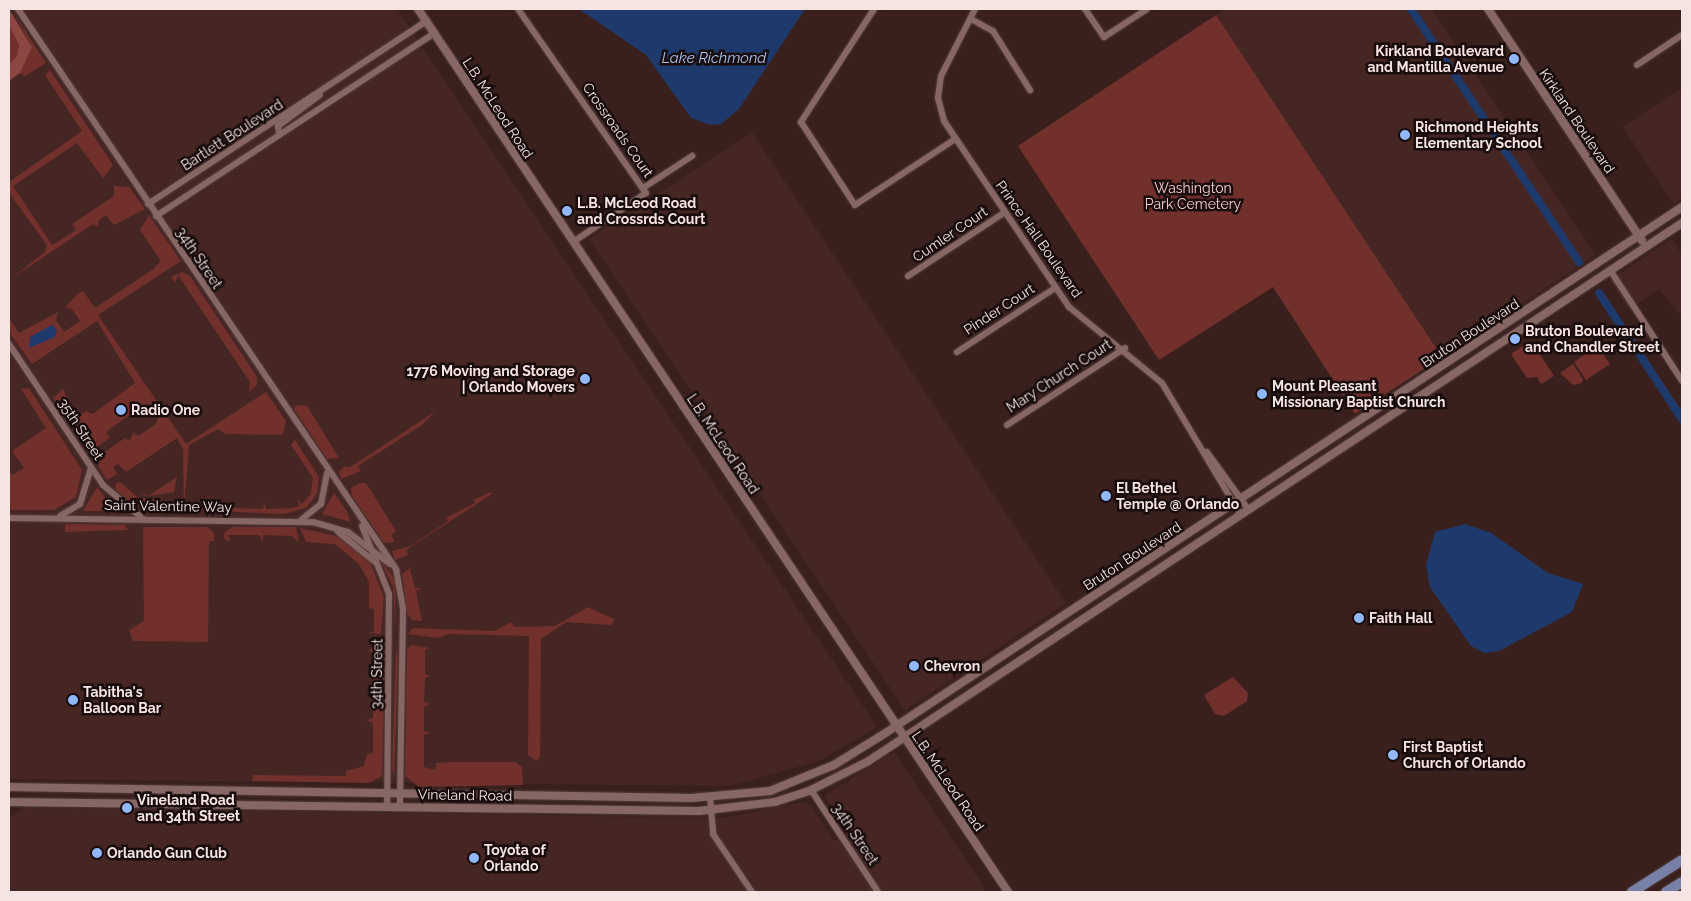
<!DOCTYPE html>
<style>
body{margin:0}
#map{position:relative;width:1691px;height:901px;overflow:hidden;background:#39201d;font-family:Raleway,sans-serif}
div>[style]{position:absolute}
.built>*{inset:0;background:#462623}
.green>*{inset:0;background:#72302c}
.forest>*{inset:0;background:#8d4742}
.water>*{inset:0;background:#1e3a6d}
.canal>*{height:8px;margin:-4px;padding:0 4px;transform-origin:4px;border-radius:4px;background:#1e3a6d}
.roads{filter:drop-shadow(0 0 1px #533d3c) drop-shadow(0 0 1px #533d3c)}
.minor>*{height:6px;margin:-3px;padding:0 3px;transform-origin:3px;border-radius:3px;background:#866764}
.tertiary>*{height:8px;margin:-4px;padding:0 4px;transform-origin:4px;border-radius:4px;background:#866764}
.primary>*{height:10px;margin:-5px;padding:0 5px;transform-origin:5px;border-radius:5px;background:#7781a7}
.dots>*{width:14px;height:14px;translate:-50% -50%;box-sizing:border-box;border:2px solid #180d0c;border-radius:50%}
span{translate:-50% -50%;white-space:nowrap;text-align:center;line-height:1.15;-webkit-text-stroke:5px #180d0c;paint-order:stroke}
.poi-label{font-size:14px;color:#f6e4e2;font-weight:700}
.right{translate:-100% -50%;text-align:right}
.left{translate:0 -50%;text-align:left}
.street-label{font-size:14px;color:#f6e4e2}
.park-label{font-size:14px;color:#f8cdc8}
.water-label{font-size:15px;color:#a8c4f4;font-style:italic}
.frame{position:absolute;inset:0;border:10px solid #f6e4e2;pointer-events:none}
</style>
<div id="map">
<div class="built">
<i style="clip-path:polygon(9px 9px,397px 9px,877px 727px,819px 761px,730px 786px,9px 779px)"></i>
<i style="clip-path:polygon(1226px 9px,1432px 9px,1595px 255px,1442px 357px,1216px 15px)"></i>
<i style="clip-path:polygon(1682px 88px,1682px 198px,1674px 204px,1623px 127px)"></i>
<i style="clip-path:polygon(752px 132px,1066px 603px,905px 710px,589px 239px)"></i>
<i style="clip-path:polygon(1672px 239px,1682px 255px,1682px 317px,1659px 289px,1629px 309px,1610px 280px)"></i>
<i style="clip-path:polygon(894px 752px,987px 892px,9px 892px,9px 817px,25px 808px,723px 818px,803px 802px,810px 805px,835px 841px,848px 832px,824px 796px)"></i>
</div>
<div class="green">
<i style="clip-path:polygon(15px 15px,46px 63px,25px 76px,20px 73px,32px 47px)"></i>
<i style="clip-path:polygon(1216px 15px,1442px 357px,1355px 414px,1273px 287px,1159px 360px,1018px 146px)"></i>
<i style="clip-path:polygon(9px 25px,19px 44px,17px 56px,9px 64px)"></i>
<i style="clip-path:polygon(50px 70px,113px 165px,103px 178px,77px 143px,13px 186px,52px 245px,76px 230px,72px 224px,114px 196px,114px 186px,129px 187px,145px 209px,114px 225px,106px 215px,98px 221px,99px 227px,93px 224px,9px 280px,45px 252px,47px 245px,9px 193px,9px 182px,82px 131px,45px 75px)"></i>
<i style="clip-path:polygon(149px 215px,181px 261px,98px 315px,186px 444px,266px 392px,286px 421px,283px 435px,226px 434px,218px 429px,189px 445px,184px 510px,183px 449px,177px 438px,126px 472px,118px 464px,113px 467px,117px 474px,107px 480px,98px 466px,102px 454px,125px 438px,129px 441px,134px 432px,138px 436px,156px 424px,159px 413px,150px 410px,148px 403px,110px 429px,106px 433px,110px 438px,95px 448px,84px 444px,72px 426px,72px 420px,86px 411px,93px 414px,135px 383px,97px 321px,32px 364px,9px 332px,9px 318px,19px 333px,58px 312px,56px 320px,64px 332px,80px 321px,72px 309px,65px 308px,77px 294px,83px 291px,95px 308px,152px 270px,161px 261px,140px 230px)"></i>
<i style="clip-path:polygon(182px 272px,190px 276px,257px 377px,257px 385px,249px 392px,250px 382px,178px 275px,175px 283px,171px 277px)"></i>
<i style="clip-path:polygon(1531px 341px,1554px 376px,1541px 384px,1537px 377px,1527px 378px,1511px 354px)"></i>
<i style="clip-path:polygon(1597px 346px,1610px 364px,1586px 380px,1574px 362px)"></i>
<i style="clip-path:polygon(1573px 364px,1583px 379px,1582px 383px,1573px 385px,1560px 373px)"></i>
<i style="clip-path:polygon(29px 388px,82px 470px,76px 497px,54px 510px,9px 510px,9px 470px,12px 475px,24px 468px,12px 451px,46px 428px,21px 389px)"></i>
<i style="clip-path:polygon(63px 389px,72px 409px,80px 405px,67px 414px,53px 398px)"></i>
<i style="clip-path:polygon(296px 405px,307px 406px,339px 458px,327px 459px,294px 409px)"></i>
<i style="clip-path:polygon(436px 411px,422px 425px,358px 466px,361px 471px,341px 479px,339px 472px,345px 466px,349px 468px)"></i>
<i style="clip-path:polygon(295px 440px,319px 477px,317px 494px,306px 508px,284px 514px,194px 510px,195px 503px,197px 508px,227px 508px,229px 502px,231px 508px,263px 509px,264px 503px,266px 509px,292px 508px,299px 506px,298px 500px,302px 504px,311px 493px,313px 478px,291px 445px)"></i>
<i style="clip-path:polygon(177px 477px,174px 492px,150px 496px,146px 496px,143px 495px,140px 492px,148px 496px)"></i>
<i style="clip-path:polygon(120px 482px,137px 497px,173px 503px,176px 509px,153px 512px,135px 505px,116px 491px,115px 484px)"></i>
<i style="clip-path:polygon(360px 483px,366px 483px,396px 531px,391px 535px,395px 542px,384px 543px,352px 496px,351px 488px)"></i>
<i style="clip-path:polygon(97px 487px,107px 500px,118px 511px,83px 511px)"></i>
<i style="clip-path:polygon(491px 492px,492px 494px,406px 550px,408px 555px,395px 560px,392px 551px,411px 546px,448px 521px,446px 518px,475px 503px,473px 500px)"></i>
<i style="clip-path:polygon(334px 493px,346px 510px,351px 522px,322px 514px)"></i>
<i style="clip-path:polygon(65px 524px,125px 525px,128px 530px,65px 532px)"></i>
<i style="clip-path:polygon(143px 527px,207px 527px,214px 533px,214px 541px,209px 541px,208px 642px,133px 641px,129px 630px,144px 621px)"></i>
<i style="clip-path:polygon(232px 527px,296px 527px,299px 542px,292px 536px,263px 535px,263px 541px,259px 535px,228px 535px,231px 541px,225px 540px,224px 533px)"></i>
<i style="clip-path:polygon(300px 528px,341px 537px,370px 562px,384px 597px,381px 634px,369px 633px,374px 631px,374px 609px,369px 608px,369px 582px,359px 564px,335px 544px,306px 542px)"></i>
<i style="clip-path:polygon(379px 557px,395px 580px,396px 635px,393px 587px)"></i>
<i style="clip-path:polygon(414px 565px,410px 569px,415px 588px,422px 588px,416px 591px,422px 621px,412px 620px,407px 613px,402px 574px)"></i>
<i style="clip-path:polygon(588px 607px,614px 619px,612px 625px,566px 622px,541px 639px,540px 757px,536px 761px,528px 755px,529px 636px,448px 634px,438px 638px,408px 634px,413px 628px,495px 631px,511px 622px,515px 627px,555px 626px)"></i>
<i style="clip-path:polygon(411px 645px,430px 648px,425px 650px,425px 674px,430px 676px,425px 678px,424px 702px,430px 704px,424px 707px,424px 731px,430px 733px,424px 735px,424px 767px,435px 770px,436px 763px,449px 762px,515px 762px,522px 767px,523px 785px,419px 787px,405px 776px,407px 650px)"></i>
<i style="clip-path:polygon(373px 646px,385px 657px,382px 776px,369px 783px,253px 781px,252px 770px,253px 775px,346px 776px,346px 771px,364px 766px,367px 754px,373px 753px,373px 723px,367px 720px,373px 718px,373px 690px,367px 686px,373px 683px,374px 652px,368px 651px)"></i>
<i style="clip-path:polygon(396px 647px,398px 658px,394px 776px,392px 768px)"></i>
<i style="clip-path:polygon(1233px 677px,1248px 693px,1247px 701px,1224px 716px,1215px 714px,1204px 695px)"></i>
</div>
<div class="forest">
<i style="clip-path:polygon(9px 9px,32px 47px,20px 73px,9px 81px,9px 64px,17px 56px,19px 45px,9px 25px)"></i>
</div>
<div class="water">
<i style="clip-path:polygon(579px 9px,805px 9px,739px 109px,721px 124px,710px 125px,691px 118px,646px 55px)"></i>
<i style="clip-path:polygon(52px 325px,57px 330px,55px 337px,29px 348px,30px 337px)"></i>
<i style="clip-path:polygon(1465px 524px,1491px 533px,1548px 573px,1583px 584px,1572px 612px,1499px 651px,1484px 653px,1471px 646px,1430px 587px,1426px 565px,1435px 532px)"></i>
</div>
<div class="canal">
<i style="left:1411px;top:9px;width:304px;rotate:56.4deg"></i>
<i style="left:1599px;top:293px;width:151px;rotate:56.6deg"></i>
</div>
<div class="roads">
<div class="minor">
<i style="left:18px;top:9px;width:676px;rotate:55.98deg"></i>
<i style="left:396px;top:569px;width:40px;rotate:80deg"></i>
<i style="left:403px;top:608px;width:198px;rotate:90.9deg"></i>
<i style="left:518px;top:9px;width:224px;rotate:55.2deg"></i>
<i style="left:646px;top:193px;width:88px;rotate:146.1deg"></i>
<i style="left:874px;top:9px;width:135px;rotate:122.9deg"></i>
<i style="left:801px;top:122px;width:99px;rotate:57deg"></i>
<i style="left:855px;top:205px;width:120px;rotate:-33.4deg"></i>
<i style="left:975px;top:9px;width:75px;rotate:116.9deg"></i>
<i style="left:941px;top:76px;width:22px;rotate:98deg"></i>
<i style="left:938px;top:98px;width:24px;rotate:75deg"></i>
<i style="left:944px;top:121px;width:224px;rotate:56.1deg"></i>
<i style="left:1069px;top:307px;width:120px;rotate:39.3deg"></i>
<i style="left:1162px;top:383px;width:152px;rotate:59.2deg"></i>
<i style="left:1085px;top:9px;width:34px;rotate:56deg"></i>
<i style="left:1104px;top:37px;width:51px;rotate:-33.1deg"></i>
<i style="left:971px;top:19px;width:25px;rotate:29deg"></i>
<i style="left:993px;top:31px;width:70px;rotate:57.9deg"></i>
<i style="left:1637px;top:65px;width:54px;rotate:-33.7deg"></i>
<i style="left:279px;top:134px;width:8px;rotate:-97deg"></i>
<i style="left:278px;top:126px;width:52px;rotate:-36.4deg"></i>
<i style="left:643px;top:188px;width:59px;rotate:-33.1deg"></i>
<i style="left:148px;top:204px;width:334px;rotate:-33.3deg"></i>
<i style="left:156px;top:216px;width:334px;rotate:-33.3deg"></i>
<i style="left:1610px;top:270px;width:132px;rotate:57deg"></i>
<i style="left:908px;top:276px;width:116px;rotate:-33.4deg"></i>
<i style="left:9px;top:344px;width:169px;rotate:56.3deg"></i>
<i style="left:103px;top:485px;width:51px;rotate:40.2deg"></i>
<i style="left:957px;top:352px;width:117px;rotate:-33.1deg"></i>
<i style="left:1007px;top:425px;width:141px;rotate:-33.1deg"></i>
<i style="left:1207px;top:452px;width:70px;rotate:54.3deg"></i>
<i style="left:60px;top:516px;width:23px;rotate:-31deg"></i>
<i style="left:80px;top:504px;width:38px;rotate:-73deg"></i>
<i style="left:9px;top:518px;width:304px;rotate:0.8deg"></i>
<i style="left:313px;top:522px;width:36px;rotate:16deg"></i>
<i style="left:348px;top:532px;width:53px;rotate:37.3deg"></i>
<i style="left:301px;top:520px;width:26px;rotate:-39deg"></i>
<i style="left:321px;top:504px;width:31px;rotate:-79deg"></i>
<i style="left:362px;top:526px;width:73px;rotate:68.3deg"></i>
<i style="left:389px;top:594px;width:212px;rotate:90.5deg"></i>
<i style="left:338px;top:532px;width:48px;rotate:39deg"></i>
<i style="left:811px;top:790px;width:122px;rotate:56.7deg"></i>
<i style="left:710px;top:797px;width:37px;rotate:85deg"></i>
<i style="left:713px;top:834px;width:70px;rotate:56.1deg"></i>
</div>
<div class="tertiary">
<i style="left:418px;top:9px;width:1062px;rotate:56.25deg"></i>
<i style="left:1488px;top:9px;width:278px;rotate:56.4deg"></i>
<i style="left:9px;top:787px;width:682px;rotate:0.92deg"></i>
<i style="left:691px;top:798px;width:79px;rotate:-5.1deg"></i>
<i style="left:770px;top:791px;width:69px;rotate:-22.1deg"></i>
<i style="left:834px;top:765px;width:59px;rotate:-31.8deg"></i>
<i style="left:884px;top:734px;width:956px;rotate:-33.44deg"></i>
<i style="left:9px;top:802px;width:690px;rotate:0.75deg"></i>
<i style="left:699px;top:811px;width:77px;rotate:-6.8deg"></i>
<i style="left:775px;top:802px;width:38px;rotate:-18deg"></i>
<i style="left:811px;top:790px;width:63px;rotate:-26.6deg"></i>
<i style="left:867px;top:762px;width:977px;rotate:-33.48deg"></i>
</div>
<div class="primary">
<i style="left:1632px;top:892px;width:59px;rotate:-32.6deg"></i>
<i style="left:1666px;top:892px;width:19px;rotate:-32deg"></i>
</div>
</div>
<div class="dots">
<i style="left:1514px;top:59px;background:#91b8fd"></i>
<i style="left:1405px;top:135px;background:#91b8fd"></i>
<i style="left:567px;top:211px;background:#91b8fd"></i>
<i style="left:1515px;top:339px;background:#91b8fd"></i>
<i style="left:585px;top:379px;background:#91b8fd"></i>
<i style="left:1262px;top:394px;background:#91b8fd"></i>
<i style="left:121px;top:410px;background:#91b8fd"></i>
<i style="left:1106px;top:496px;background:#91b8fd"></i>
<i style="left:1359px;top:618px;background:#91b8fd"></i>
<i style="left:914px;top:666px;background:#91b8fd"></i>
<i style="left:73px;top:700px;background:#91b8fd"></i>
<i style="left:1393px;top:755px;background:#91b8fd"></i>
<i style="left:127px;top:808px;background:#91b8fd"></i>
<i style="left:97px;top:853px;background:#91b8fd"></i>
<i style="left:474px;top:858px;background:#91b8fd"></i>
</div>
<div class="poi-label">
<span class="right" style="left:1504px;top:59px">Kirkland Boulevard<br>and Mantilla Avenue</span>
<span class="left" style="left:1415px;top:135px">Richmond Heights<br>Elementary School</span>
<span class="left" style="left:577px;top:211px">L.B. McLeod Road<br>and Crossrds Court</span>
<span class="left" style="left:1525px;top:339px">Bruton Boulevard<br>and Chandler Street</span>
<span class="right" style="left:575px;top:379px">1776 Moving and Storage<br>| Orlando Movers</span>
<span class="left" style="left:1272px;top:394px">Mount Pleasant<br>Missionary Baptist Church</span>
<span class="left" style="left:131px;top:410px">Radio One</span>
<span class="left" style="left:1116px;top:496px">El Bethel<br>Temple @ Orlando</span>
<span class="left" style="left:1369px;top:618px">Faith Hall</span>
<span class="left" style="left:924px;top:666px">Chevron</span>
<span class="left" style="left:83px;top:700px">Tabitha's<br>Balloon Bar</span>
<span class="left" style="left:1403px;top:755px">First Baptist<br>Church of Orlando</span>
<span class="left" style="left:137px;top:808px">Vineland Road<br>and 34th Street</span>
<span class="left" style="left:484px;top:858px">Toyota of<br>Orlando</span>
<span class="left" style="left:107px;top:853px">Orlando Gun Club</span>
</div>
<div class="street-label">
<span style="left:498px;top:108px;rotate:57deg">L.B. McLeod Road</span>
<span style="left:1577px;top:121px;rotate:56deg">Kirkland Boulevard</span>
<span style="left:618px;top:130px;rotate:55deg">Crossroads Court</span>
<span style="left:232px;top:135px;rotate:-33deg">Bartlett Boulevard</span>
<span style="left:950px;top:234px;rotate:-34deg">Cumler Court</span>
<span style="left:1039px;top:239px;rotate:55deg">Prince Hall Boulevard</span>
<span style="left:199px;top:258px;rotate:56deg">34th Street</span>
<span style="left:999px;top:309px;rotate:-33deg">Pinder Court</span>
<span style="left:1470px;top:333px;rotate:-33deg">Bruton Boulevard</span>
<span style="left:1059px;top:376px;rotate:-33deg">Mary Church Court</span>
<span style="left:81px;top:429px;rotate:57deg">35th Street</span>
<span style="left:723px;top:444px;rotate:56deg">L.B. McLeod Road</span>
<span style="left:168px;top:506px;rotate:1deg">Saint Valentine Way</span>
<span style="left:1132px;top:556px;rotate:-33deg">Bruton Boulevard</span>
<span style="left:377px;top:674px;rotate:-89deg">34th Street</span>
<span style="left:948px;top:781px;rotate:56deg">L.B. McLeod Road</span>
<span style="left:465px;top:795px;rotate:1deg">Vineland Road</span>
<span style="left:855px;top:834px;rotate:56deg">34th Street</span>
</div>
<div class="park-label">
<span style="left:1193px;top:196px">Washington<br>Park Cemetery</span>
</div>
<div class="water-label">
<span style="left:714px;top:59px">Lake Richmond</span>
</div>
<div class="frame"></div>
</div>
